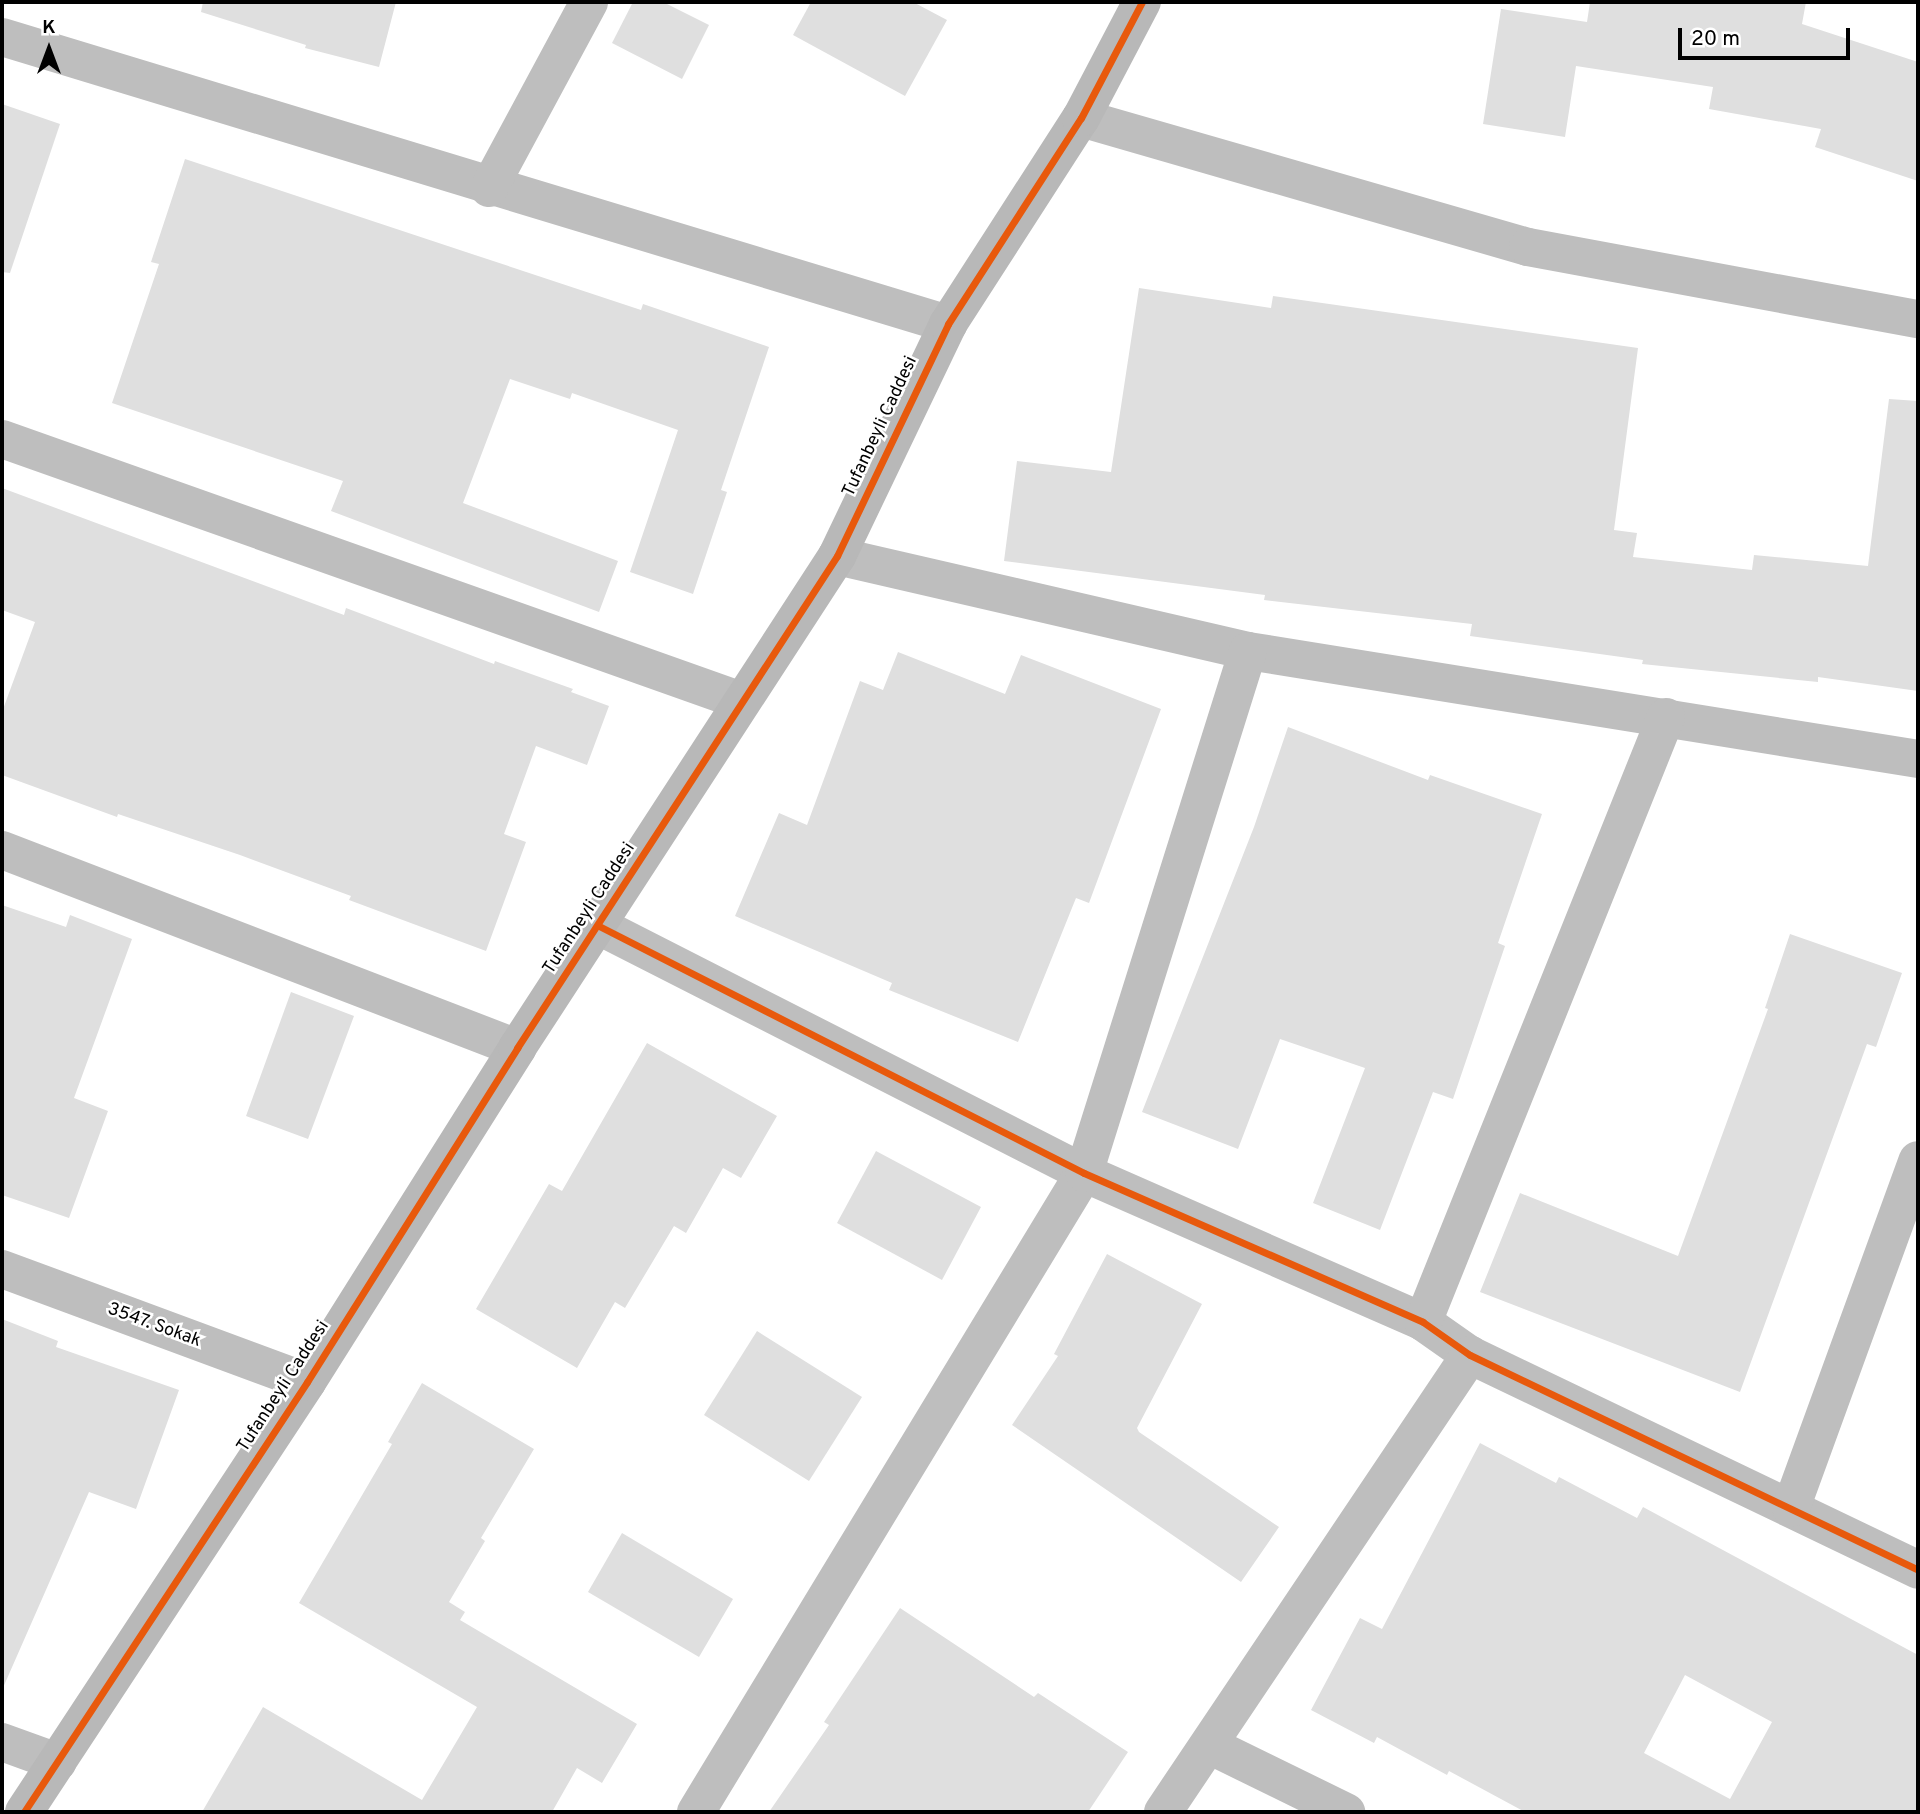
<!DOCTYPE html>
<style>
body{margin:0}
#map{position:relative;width:1920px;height:1814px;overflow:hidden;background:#fff;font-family:Overpass,sans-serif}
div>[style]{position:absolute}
.building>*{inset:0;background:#dfdfdf}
.street>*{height:38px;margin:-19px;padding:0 19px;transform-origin:19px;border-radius:19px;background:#bebebe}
.secondary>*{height:38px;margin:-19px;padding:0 19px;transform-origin:19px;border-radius:19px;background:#b8b8b8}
.cycleway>*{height:7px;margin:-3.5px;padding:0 3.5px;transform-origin:3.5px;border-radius:3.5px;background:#e8590c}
span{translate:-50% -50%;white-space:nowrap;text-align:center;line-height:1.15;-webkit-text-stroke:5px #fff;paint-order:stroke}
.street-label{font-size:18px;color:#000}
.frame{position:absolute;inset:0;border:4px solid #000;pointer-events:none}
.north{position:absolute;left:14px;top:14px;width:70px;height:70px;-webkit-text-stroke:5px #fff;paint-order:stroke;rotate:0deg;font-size:19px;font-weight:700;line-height:28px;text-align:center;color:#000}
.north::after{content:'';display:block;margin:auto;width:24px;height:32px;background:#000;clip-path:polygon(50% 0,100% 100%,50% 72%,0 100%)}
.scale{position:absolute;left:1678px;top:28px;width:172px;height:32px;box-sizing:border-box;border:4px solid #000;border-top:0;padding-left:9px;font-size:21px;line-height:24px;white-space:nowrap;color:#000;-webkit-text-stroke:5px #fff;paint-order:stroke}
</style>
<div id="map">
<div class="building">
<i style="clip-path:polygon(203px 2px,396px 2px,379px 67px,305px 48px,306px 45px,201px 12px)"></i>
<i style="clip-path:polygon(633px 2px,663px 2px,709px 25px,682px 79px,612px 43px)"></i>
<i style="clip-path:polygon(811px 2px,913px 2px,947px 20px,905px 96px,793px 35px)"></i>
<i style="clip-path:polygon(1590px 2px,1806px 2px,1802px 24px,1918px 62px,1918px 181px,1815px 147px,1821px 129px,1709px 109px,1713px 87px,1576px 66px,1565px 137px,1483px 124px,1501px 9px,1587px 22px)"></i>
<i style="clip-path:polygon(2px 104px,60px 124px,10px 273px,2px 272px)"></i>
<i style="clip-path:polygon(185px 159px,641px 310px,643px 304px,769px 347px,721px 490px,727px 492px,693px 594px,630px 572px,678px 430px,572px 393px,570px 399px,510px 379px,463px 503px,618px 561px,599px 612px,331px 511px,343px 481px,112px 403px,159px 264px,151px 262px)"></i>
<i style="clip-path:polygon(1139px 288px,1271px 308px,1273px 296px,1638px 348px,1614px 530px,1637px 533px,1633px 557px,1752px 570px,1754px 555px,1868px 566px,1889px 399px,1918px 401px,1918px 691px,1818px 677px,1818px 682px,1642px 664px,1643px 660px,1470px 636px,1472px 624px,1264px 600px,1265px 595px,1004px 561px,1017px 461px,1111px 472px)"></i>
<i style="clip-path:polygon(2px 488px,344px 615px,346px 608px,494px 664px,495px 661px,573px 689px,571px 692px,609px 706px,587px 765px,536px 746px,504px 834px,526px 842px,486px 951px,349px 900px,351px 896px,240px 855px,118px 814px,117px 817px,2px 775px,2px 712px,35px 622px,2px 610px)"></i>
<i style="clip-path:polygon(898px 652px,1005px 694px,1021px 655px,1161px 709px,1089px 903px,1076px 898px,1018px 1042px,889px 990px,892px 983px,735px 916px,779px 813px,807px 825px,860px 681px,883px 690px)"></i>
<i style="clip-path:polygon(1288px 727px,1428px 780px,1430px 775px,1542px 814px,1498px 943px,1505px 946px,1453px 1099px,1433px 1092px,1380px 1230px,1313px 1203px,1365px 1068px,1280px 1039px,1238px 1149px,1142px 1112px,1254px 827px)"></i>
<i style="clip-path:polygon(2px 905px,66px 927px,70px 915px,132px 939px,74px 1098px,108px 1111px,69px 1218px,2px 1195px)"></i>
<i style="clip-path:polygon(1790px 934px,1902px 973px,1876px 1047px,1867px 1044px,1740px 1392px,1480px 1292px,1520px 1193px,1678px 1256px,1768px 1009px,1765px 1008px)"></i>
<i style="clip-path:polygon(291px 992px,354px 1016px,308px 1139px,246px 1116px)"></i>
<i style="clip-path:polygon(647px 1043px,777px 1116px,741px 1178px,723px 1168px,686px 1233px,674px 1226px,625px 1308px,615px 1302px,577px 1368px,476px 1309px,549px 1184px,562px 1191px)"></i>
<i style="clip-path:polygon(876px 1151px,981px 1207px,942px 1280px,837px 1223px)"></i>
<i style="clip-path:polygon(1107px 1254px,1202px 1304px,1137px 1428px,1139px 1432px,1279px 1527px,1241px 1582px,1012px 1425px,1058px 1356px,1054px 1354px)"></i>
<i style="clip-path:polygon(2px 1319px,58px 1341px,56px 1347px,179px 1390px,136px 1509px,89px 1492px,2px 1690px)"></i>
<i style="clip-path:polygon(757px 1331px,862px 1397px,809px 1481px,704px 1415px)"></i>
<i style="clip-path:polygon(422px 1383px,534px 1449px,481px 1538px,485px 1541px,449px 1602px,465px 1612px,460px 1620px,637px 1724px,602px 1783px,577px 1768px,552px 1812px,202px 1812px,263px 1707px,422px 1800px,477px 1707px,299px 1603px,392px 1444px,388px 1442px)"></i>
<i style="clip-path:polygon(evenodd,1480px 1443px,1556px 1483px,1559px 1477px,1637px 1518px,1643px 1507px,1918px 1655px,1918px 1812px,1525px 1812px,1449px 1771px,1447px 1775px,1377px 1737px,1374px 1743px,1311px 1710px,1360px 1618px,1382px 1629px,1480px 1443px,1685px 1675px,1772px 1722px,1730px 1799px,1644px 1753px,1685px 1675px)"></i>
<i style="clip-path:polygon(622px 1533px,733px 1599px,699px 1657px,588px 1592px)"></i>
<i style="clip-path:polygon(900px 1608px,1034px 1697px,1038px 1693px,1128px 1752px,1088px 1812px,769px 1812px,829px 1725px,824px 1722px)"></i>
</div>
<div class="street">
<i style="left:2px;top:37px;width:989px;rotate:16.88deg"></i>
<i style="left:1081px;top:118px;width:465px;rotate:16.1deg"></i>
<i style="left:1528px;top:247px;width:397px;rotate:10.5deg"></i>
<i style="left:489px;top:188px;width:211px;rotate:-61.7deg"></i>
<i style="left:2px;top:439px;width:785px;rotate:19.5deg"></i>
<i style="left:837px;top:556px;width:422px;rotate:13deg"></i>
<i style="left:1248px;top:651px;width:679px;rotate:9.16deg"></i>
<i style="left:2px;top:850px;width:552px;rotate:21.03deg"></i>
<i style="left:599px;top:926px;width:544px;rotate:26.99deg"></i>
<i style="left:1084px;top:1173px;width:370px;rotate:23.7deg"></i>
<i style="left:1423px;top:1322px;width:57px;rotate:35.1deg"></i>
<i style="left:1470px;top:1355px;width:497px;rotate:25.6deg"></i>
<i style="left:2px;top:1269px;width:325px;rotate:20.3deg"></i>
<i style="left:1423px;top:1322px;width:652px;rotate:-68.12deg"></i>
<i style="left:1791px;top:1508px;width:370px;rotate:-70deg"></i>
<i style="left:2px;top:1742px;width:59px;rotate:20deg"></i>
<i style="left:1209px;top:1745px;width:153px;rotate:26.1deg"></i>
<i style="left:696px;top:1812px;width:748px;rotate:-58.73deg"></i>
<i style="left:1084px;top:1173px;width:547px;rotate:-72.56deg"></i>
<i style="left:1163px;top:1812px;width:551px;rotate:-56.11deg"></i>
</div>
<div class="secondary">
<i style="left:24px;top:1812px;width:515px;rotate:-56.65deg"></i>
<i style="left:307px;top:1382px;width:395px;rotate:-57.8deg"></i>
<i style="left:517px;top:1048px;width:587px;rotate:-56.96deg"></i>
<i style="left:837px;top:556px;width:257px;rotate:-64.4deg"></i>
<i style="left:948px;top:324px;width:245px;rotate:-57.2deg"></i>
<i style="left:1081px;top:118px;width:131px;rotate:-62.3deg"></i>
</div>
<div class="cycleway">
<i style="left:599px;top:926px;width:544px;rotate:26.99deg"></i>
<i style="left:1084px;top:1173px;width:370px;rotate:23.7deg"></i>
<i style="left:1423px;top:1322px;width:57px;rotate:35.1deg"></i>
<i style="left:1470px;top:1355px;width:497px;rotate:25.6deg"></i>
<i style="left:24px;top:1812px;width:515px;rotate:-56.65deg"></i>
<i style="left:307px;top:1382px;width:395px;rotate:-57.8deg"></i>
<i style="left:517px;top:1048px;width:587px;rotate:-56.96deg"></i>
<i style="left:837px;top:556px;width:257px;rotate:-64.4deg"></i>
<i style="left:948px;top:324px;width:245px;rotate:-57.2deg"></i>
<i style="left:1081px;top:118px;width:131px;rotate:-62.3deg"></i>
</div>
<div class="street-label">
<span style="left:881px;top:427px;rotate:-65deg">Tufanbeyli Caddesi</span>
<span style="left:590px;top:909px;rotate:-57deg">Tufanbeyli Caddesi</span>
<span style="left:154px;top:1326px;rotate:20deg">3547. Sokak</span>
<span style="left:284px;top:1387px;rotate:-57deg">Tufanbeyli Caddesi</span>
</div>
<div class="frame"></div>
<div class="north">K</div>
<div class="scale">20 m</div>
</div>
